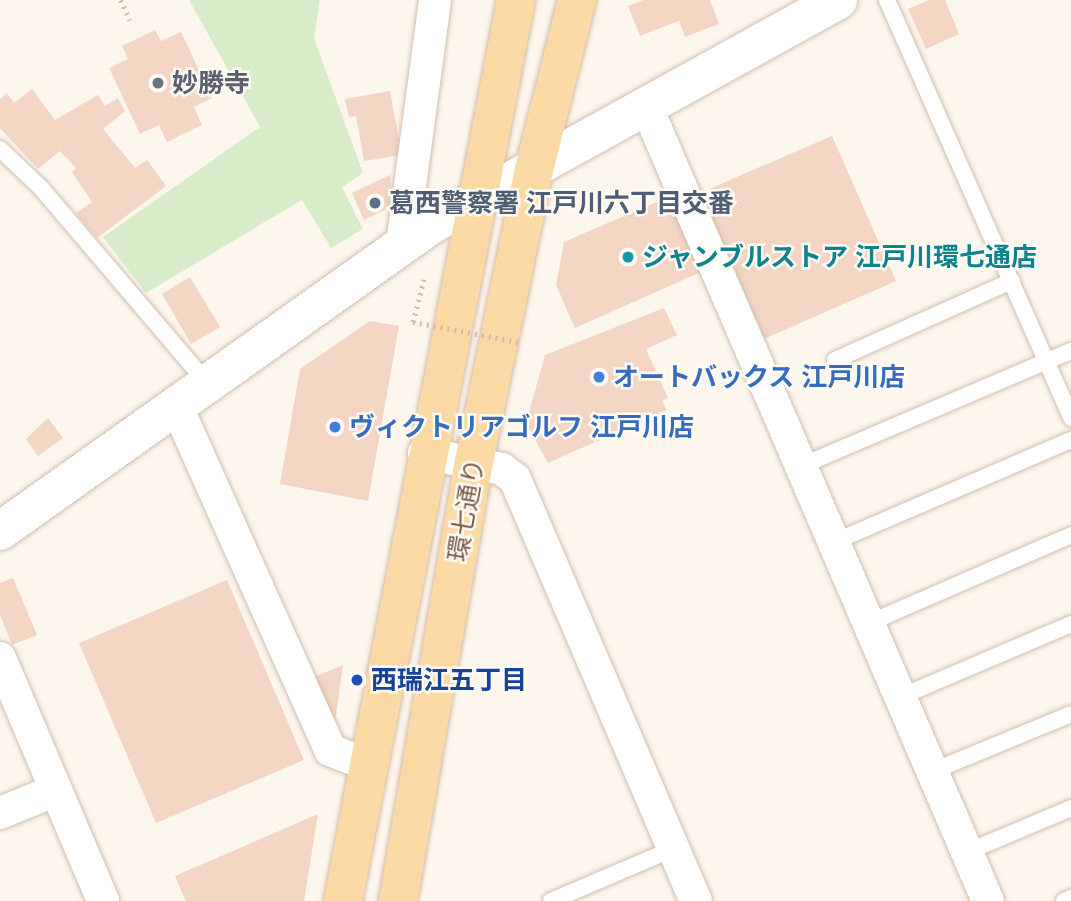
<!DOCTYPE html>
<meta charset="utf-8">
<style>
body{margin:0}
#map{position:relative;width:1071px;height:901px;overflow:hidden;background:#fdf6ec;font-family:Mulish,"Noto Sans JP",sans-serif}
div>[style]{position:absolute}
.green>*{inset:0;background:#d8ecc9}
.building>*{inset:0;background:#f3d5c3}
.path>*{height:4.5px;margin-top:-2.25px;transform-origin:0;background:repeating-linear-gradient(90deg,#d9b8a5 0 2px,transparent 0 7px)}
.roads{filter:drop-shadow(0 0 2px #d1beb0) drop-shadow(0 0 2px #d1beb0)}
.lane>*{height:16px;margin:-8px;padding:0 8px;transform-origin:8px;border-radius:8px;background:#fff}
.street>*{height:32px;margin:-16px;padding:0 16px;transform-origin:16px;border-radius:16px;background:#fff}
.secondary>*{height:38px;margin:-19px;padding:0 19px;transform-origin:19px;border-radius:19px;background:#fff}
.primary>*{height:38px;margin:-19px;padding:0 19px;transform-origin:19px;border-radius:19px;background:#fbd9a5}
.path-bridge>*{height:4.5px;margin-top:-2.25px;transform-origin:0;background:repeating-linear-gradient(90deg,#d9b8a5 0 2px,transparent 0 7px)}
.dots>*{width:19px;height:19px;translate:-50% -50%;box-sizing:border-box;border:4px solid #fffaf3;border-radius:50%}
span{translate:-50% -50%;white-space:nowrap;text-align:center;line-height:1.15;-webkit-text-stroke:5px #fffaf3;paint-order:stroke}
.worship-label{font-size:26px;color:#5b616d;font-weight:700}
.left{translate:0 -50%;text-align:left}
.service-label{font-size:26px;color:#4e5e75;font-weight:700}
.culture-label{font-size:26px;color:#0d838f;font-weight:700}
.shop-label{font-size:26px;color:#366cbe;font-weight:700}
.street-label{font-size:26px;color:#7a5c4d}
.transit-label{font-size:26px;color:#164399;font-weight:700}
</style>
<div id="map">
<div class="green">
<i style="clip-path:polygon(189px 0,320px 0,314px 38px,363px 173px,342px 187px,363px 229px,331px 248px,302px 200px,146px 293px,103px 237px,260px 127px)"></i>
</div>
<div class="building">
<i style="clip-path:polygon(644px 0,710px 0,719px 24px,685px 37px,679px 21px,640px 36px,628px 6px)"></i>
<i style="clip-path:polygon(929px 0,945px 0,959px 34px,926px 49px,908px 9px)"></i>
<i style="clip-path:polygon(155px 30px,161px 41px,181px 32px,212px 98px,194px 107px,202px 125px,167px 142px,159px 125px,140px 134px,109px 68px,128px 59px,122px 46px)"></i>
<i style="clip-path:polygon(32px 89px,55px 120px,98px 95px,105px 106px,118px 98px,125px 111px,103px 129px,135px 168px,147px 160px,166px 186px,97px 238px,76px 213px,92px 202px,72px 172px,76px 168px,60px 151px,38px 169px,0 128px,0 99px,7px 93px,14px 103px)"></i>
<i style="clip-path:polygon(390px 91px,402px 155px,364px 161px,356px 116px,349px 117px,345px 99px)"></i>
<i style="clip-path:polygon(832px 136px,896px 281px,764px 339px,700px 193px)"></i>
<i style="clip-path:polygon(390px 175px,393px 206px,364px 220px,352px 193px)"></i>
<i style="clip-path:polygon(668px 197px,701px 272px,575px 328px,556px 285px,564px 242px)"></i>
<i style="clip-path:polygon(190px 277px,220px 327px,191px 344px,162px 294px)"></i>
<i style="clip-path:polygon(664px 308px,677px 335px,646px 349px,668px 398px,662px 401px,667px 410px,548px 463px,526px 423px,545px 355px)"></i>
<i style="clip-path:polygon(370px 321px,399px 326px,368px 501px,280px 484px,300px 369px)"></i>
<i style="clip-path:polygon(48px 418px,63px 438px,38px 456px,26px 439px)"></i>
<i style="clip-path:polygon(13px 578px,37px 635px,12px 645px,0 615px,0 583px)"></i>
<i style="clip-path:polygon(227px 580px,304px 760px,156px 823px,79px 643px)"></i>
<i style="clip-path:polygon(343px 665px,335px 723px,311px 678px)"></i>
<i style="clip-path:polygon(318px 814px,304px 901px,186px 901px,175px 876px)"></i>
</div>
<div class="path">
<i style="left:121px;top:0;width:22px;rotate:66deg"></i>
<i style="left:413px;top:322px;width:44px;rotate:-75.7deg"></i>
</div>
<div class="roads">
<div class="lane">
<i style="left:887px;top:0;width:457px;rotate:66.2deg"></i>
<i style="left:0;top:149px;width:57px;rotate:43.6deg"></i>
<i style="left:41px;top:188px;width:256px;rotate:49.6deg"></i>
<i style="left:835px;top:360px;width:194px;rotate:-24.1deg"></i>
<i style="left:801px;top:466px;width:293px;rotate:-23.1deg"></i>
<i style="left:834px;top:542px;width:258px;rotate:-23.3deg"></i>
<i style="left:869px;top:623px;width:220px;rotate:-23.5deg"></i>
<i style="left:900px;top:697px;width:186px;rotate:-23.1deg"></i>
<i style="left:933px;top:771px;width:149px;rotate:-22.4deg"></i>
<i style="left:967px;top:852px;width:113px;rotate:-22.9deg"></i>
<i style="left:551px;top:901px;width:133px;rotate:-23.1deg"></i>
<i style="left:1064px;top:901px;width:8px;rotate:-23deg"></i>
</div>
<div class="street">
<i style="left:647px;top:108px;width:863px;rotate:66.73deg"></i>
<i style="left:402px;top:245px;width:247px;rotate:-82.3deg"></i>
<i style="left:176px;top:405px;width:378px;rotate:65.9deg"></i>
<i style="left:330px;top:750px;width:41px;rotate:21.5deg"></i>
<i style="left:424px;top:453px;width:80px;rotate:11.6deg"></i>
<i style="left:502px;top:469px;width:16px;rotate:38deg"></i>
<i style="left:515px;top:479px;width:459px;rotate:66.8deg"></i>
<i style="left:0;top:658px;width:264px;rotate:67deg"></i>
<i style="left:0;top:813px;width:58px;rotate:-22.2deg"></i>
</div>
<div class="secondary">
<i style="left:0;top:531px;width:529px;rotate:-35.37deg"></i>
<i style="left:431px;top:225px;width:465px;rotate:-28.9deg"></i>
</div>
<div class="primary">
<i style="left:343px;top:901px;width:917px;rotate:-79.13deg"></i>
<i style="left:398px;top:901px;width:446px;rotate:-80.2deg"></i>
<i style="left:474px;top:462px;width:298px;rotate:-78.4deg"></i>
<i style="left:534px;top:170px;width:175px;rotate:-75.8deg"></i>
</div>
</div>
<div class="path-bridge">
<i style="left:413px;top:322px;width:107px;rotate:10.8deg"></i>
</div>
<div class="dots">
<i style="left:158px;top:83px;background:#6b7280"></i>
<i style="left:375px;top:203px;background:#5c6f8a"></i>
<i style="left:628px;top:257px;background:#0f9aa8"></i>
<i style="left:599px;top:377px;background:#3f7fe0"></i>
<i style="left:335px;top:427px;background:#3f7fe0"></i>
<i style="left:357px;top:680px;background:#1a4fb4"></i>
</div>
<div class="worship-label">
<span class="left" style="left:172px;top:83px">妙勝寺</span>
</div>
<div class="service-label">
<span class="left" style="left:389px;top:203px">葛西警察署 江戸川六丁目交番</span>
</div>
<div class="culture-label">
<span class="left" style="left:642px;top:257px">ジャンブルストア 江戸川環七通店</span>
</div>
<div class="shop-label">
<span class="left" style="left:613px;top:377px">オートバックス 江戸川店</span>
<span class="left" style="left:349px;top:427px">ヴィクトリアゴルフ 江戸川店</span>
</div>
<div class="street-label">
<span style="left:466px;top:510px;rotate:-80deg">環七通り</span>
</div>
<div class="transit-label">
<span class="left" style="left:371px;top:680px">西瑞江五丁目</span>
</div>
</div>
